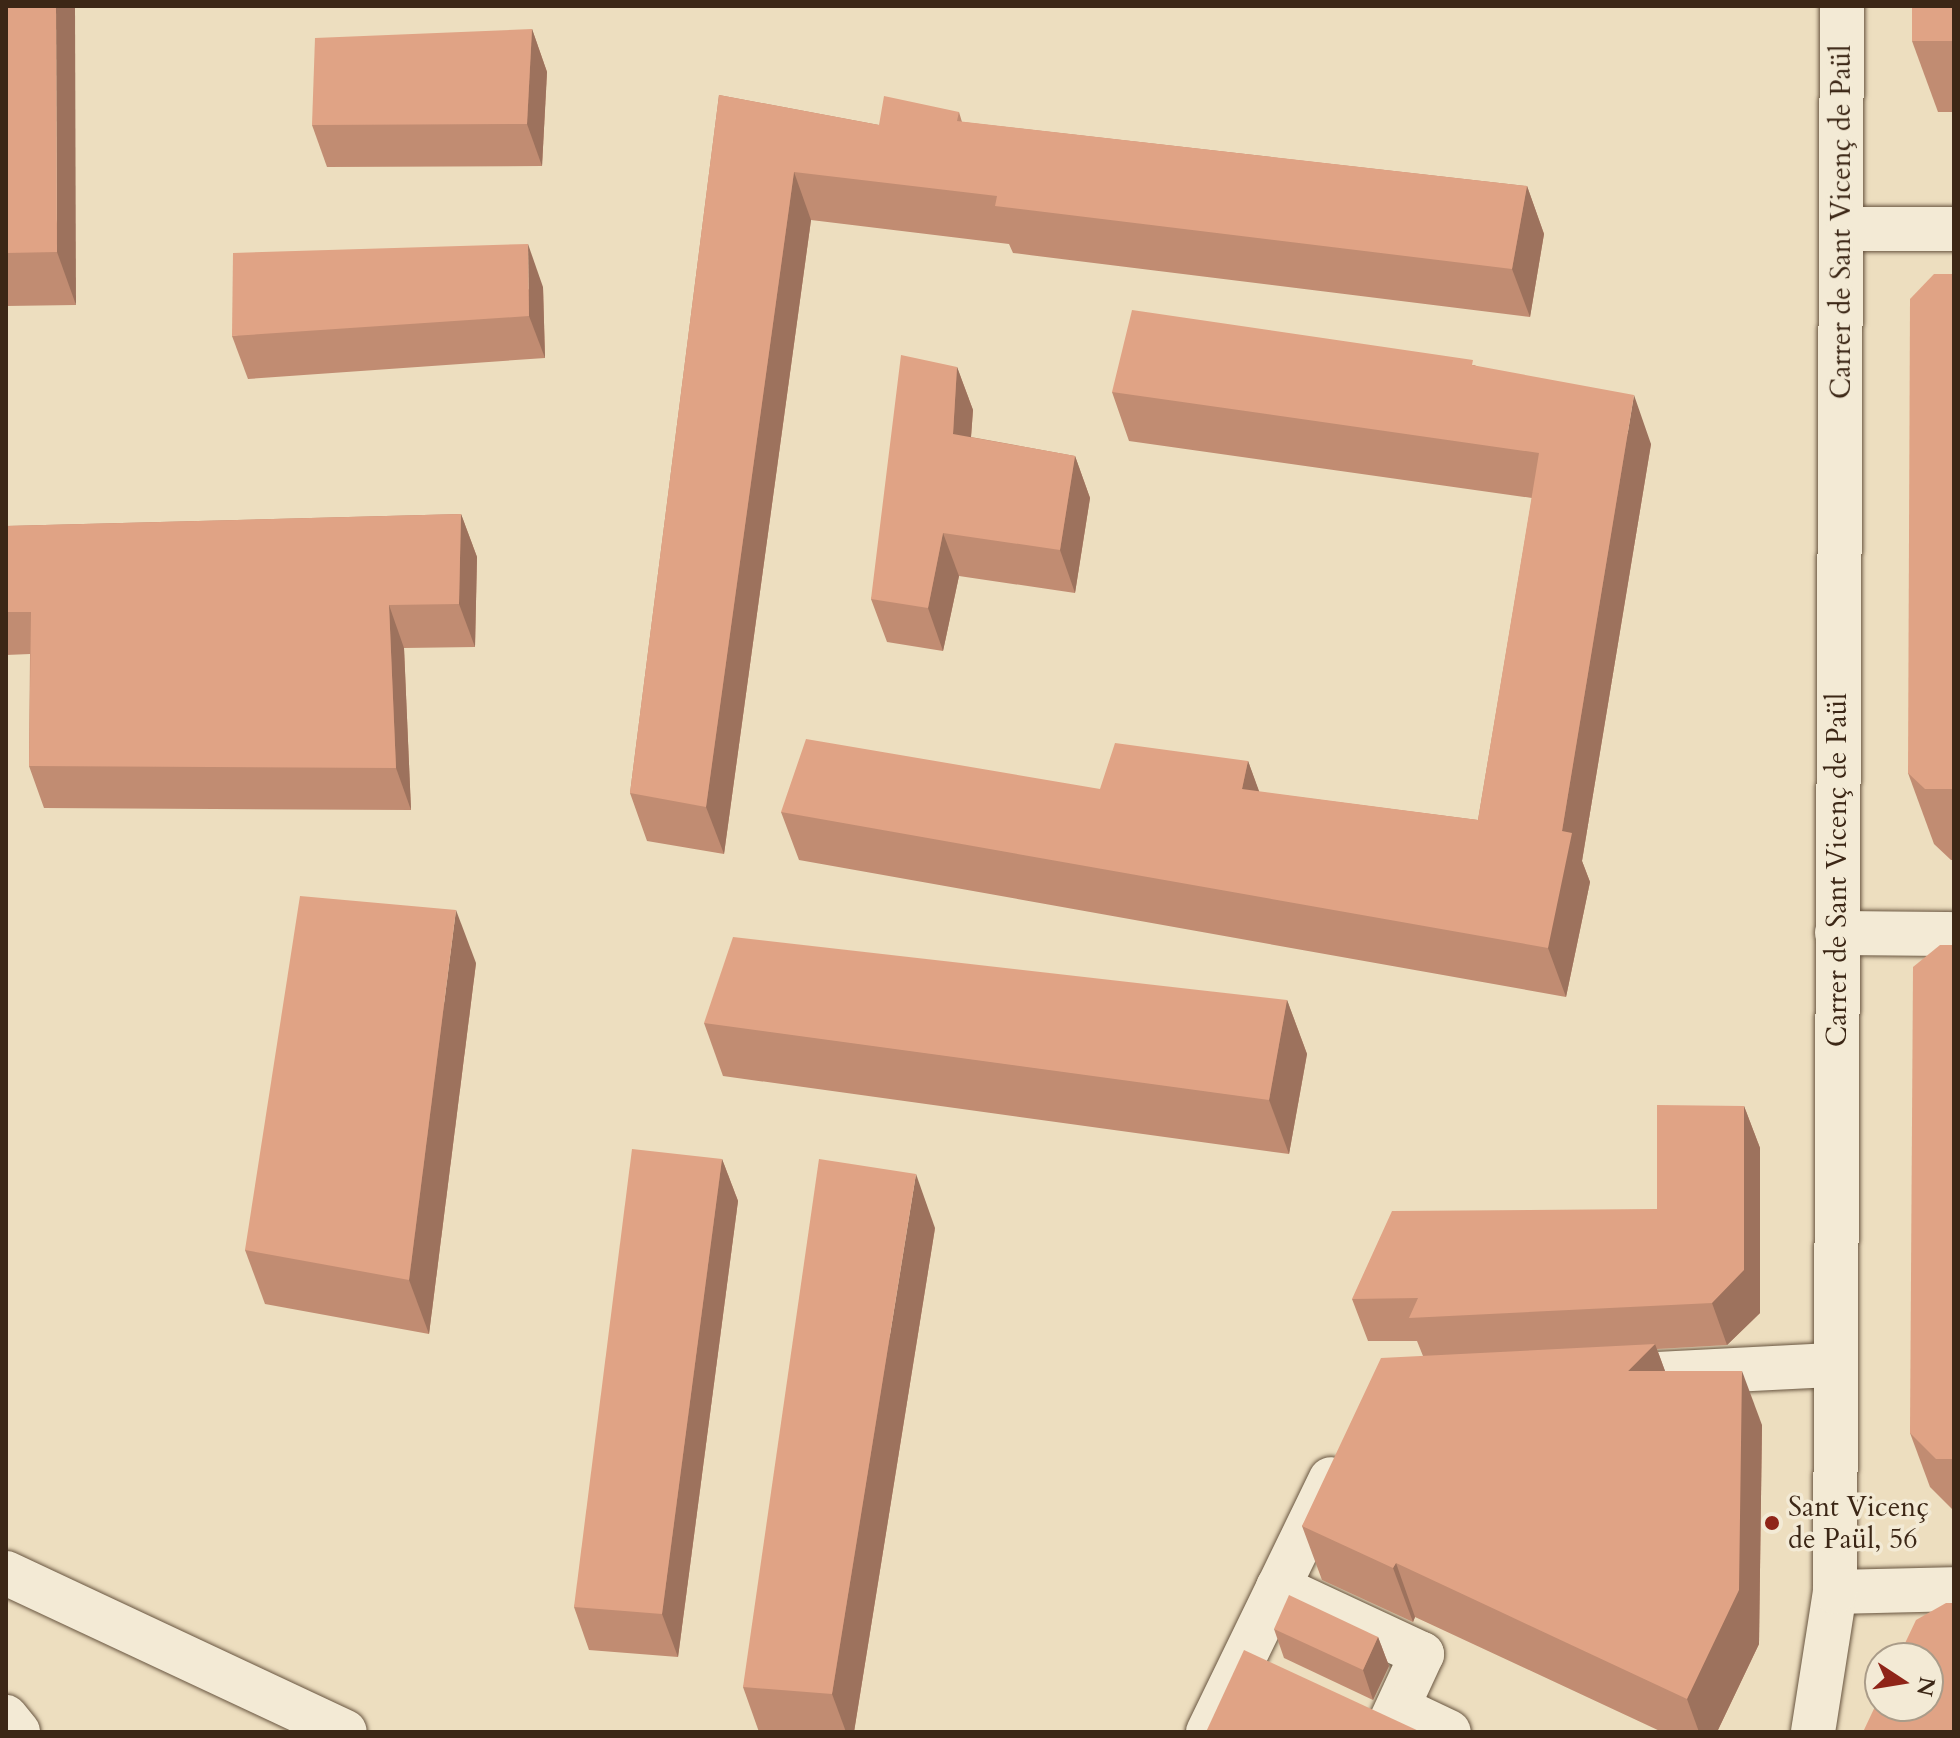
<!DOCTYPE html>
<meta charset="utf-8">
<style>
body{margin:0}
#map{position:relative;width:1960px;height:1738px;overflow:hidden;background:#eddebf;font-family:Cardo,serif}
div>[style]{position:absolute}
.roads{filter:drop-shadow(0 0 2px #685540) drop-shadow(0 0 2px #685540)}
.street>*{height:44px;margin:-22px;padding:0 22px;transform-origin:22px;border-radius:22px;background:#f3ead5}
.secondary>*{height:44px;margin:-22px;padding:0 22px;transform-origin:22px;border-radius:22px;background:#f3ead5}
.wall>*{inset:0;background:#c18c72}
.shaded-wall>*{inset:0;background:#9d725d}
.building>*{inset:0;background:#e0a385}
.dots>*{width:22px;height:22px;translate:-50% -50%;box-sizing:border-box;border:4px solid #f3ead5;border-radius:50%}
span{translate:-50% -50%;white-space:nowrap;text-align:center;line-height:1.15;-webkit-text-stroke:7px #f3ead5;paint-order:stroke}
.street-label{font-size:28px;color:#3c2716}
.poi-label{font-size:28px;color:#3c2716}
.left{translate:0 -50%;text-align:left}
.frame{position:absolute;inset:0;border:8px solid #3c2716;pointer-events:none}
.north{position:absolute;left:1864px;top:1642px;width:80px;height:80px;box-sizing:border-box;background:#f3ead5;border:2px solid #aa9c89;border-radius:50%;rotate:102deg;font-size:22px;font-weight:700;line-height:32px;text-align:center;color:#3c2716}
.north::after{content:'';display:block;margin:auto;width:28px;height:36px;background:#8f2418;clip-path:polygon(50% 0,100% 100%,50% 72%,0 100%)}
</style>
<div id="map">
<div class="roads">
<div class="street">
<i style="left:1841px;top:229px;width:113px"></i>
<i style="left:1837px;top:933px;width:117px;rotate:0.5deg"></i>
<i style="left:1655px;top:1374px;width:179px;rotate:-2.9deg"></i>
<i style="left:1278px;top:1587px;width:159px;rotate:25deg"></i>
<i style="left:1422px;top:1654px;width:86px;rotate:114.8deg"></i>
<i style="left:1835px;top:1592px;width:119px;rotate:-1.4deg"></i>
<i style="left:1398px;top:1708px;width:56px;rotate:25.2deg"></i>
<i style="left:6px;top:1717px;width:19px;rotate:51deg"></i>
<i style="left:1208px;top:1732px;width:281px;rotate:-64.1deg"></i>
</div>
<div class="secondary">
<i style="left:6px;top:1573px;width:374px;rotate:25.1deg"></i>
<i style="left:1813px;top:1732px;width:142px;rotate:-81.1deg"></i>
<i style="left:1835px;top:1592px;width:1586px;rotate:-89.75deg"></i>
</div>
</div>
<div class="wall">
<i style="clip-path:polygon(6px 6px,76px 305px,6px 306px)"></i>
<i style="clip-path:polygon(1954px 6px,1954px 112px,1938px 112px,1912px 41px)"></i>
<i style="clip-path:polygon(532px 29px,547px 72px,542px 166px,327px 167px,312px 125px)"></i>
<i style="clip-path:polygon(719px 95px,879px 125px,959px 112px,962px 122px,1527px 186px,1544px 234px,1530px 317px,1013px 253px,1009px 244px,811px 220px,724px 854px,647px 841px,630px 793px)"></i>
<i style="clip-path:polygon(1954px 274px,1954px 860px,1951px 860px,1934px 844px,1908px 773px)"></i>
<i style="clip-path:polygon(543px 287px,545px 358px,248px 379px,232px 336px)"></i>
<i style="clip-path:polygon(1474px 365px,1651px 444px,1582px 861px,1590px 882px,1566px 997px,799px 860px,781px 812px,1100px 789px,1248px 761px,1259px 792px,1478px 820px,1532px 498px,1129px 441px,1112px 392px)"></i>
<i style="clip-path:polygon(957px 367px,973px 410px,971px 437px,1075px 456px,1090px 498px,1075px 593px,959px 576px,943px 651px,887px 642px,871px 599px)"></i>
<i style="clip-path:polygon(461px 514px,477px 557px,475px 647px,404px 648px,411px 810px,44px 808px,29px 766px,30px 654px,6px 655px,6px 526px)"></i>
<i style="clip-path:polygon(1954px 945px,1954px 1511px,1930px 1487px,1910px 1433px)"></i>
<i style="clip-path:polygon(476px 963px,429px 1334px,265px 1304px,245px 1250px)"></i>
<i style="clip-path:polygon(1287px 1000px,1307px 1054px,1289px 1154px,723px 1076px,704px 1023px)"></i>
<i style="clip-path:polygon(1744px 1106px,1760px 1148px,1760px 1313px,1727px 1345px,1657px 1349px,1665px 1371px,1762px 1425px,1759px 1644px,1717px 1732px,1662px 1732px,1415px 1617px,1413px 1622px,1322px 1580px,1302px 1526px,1423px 1356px,1417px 1341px,1368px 1341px,1352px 1299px,1657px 1209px)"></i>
<i style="clip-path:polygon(722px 1159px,738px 1201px,678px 1657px,589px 1650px,574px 1607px)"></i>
<i style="clip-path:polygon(935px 1228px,854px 1732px,759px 1732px,743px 1687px)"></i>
<i style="clip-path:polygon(1274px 1629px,1378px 1637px,1389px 1666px,1373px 1700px,1284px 1658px)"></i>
</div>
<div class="shaded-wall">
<i style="clip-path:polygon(56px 6px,75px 6px,76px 305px,57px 252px)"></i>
<i style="clip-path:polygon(532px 29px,547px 72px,542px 166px,527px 124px)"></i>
<i style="clip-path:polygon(794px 172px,811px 220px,724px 854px,706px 807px)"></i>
<i style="clip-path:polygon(1527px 186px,1544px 234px,1530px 317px,1512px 269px)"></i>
<i style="clip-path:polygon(528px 244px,543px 287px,545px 358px,529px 316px)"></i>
<i style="clip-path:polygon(957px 367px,973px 410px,968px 477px,953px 434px)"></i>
<i style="clip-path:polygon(1634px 395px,1651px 444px,1582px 861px,1590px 882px,1566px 997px,1548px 948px,1562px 831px)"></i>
<i style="clip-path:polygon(1075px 456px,1090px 498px,1075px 593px,1060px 550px)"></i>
<i style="clip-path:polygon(461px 514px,477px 557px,475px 647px,459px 604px)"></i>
<i style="clip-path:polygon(943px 533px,959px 576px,943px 651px,928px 608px)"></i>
<i style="clip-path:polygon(389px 605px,404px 648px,411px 810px,396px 768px)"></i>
<i style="clip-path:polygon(1248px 761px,1266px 810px,1242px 789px)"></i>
<i style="clip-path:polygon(456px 910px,476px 963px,429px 1334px,409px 1280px)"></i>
<i style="clip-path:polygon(1287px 1000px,1307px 1054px,1289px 1154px,1269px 1100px)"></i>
<i style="clip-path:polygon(1744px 1106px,1760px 1148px,1760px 1313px,1727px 1345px,1712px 1303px)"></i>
<i style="clip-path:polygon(722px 1159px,738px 1201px,678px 1657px,662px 1614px)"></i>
<i style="clip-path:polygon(916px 1174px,935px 1228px,854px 1732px,846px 1732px,832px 1694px)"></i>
<i style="clip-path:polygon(1655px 1344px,1675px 1398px,1628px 1371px)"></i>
<i style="clip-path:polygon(1742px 1371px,1762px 1425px,1759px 1644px,1717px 1732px,1699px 1732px,1687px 1699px)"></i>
<i style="clip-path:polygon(1396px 1563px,1415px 1617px,1413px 1622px,1393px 1568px)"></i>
<i style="clip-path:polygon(1378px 1637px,1389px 1666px,1373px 1700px,1363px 1670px)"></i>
</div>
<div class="building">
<i style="clip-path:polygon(6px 6px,56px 6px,57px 252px,6px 253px)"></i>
<i style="clip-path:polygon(1912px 6px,1954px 6px,1954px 41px,1912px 41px)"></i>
<i style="clip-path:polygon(532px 29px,527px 124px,312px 125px,315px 38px)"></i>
<i style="clip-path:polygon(719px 95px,879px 125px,884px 96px,959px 112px,957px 121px,1527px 186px,1512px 269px,995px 206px,997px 196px,794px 172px,706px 807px,630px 793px)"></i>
<i style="clip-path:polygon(528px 244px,529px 316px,232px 336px,233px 253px)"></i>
<i style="clip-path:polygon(1934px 274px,1954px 274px,1954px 789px,1925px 789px,1908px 773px,1910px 299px)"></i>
<i style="clip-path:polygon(1132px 310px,1473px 360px,1472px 365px,1634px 395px,1562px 831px,1572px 833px,1548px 948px,781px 812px,806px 739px,1100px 789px,1115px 743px,1248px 761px,1242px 789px,1478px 820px,1539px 453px,1112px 392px)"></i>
<i style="clip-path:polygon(901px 355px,957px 367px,953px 434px,1075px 456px,1060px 550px,943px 533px,928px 608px,871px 599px)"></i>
<i style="clip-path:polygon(461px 514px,459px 604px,389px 605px,396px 768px,29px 766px,31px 612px,6px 612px,6px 526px)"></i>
<i style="clip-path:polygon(300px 896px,456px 910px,409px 1280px,245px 1250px)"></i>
<i style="clip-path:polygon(733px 937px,1287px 1000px,1269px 1100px,704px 1023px)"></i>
<i style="clip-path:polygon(1940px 945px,1954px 945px,1954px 1459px,1936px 1459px,1910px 1433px,1913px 967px)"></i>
<i style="clip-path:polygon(1657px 1105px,1744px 1106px,1744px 1270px,1712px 1303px,1409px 1318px,1418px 1298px,1352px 1299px,1392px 1211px,1657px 1209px)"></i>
<i style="clip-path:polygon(632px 1149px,722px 1159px,662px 1614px,574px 1607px)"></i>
<i style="clip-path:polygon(819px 1159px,916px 1174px,832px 1694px,743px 1687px)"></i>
<i style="clip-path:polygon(1655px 1344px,1628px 1371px,1742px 1371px,1739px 1590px,1687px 1699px,1396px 1563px,1393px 1568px,1302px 1526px,1381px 1358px)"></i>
<i style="clip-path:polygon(1289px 1595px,1378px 1637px,1363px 1670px,1274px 1629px)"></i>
<i style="clip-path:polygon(1946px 1603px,1954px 1603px,1954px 1732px,1863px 1732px,1880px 1696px,1880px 1706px,1928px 1706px,1928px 1658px,1898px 1658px,1916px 1620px)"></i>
<i style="clip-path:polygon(1244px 1650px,1421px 1732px,1206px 1732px)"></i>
</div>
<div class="dots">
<i style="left:1772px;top:1523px;background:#8f2418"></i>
</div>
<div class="street-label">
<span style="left:1841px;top:222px;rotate:-90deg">Carrer de Sant Vicenç de Paül</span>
<span style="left:1837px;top:870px;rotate:-90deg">Carrer de Sant Vicenç de Paül</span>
</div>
<div class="poi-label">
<span class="left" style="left:1788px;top:1523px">Sant Vicenç<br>de Paül, 56</span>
</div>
<div class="frame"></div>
<div class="north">N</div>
</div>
